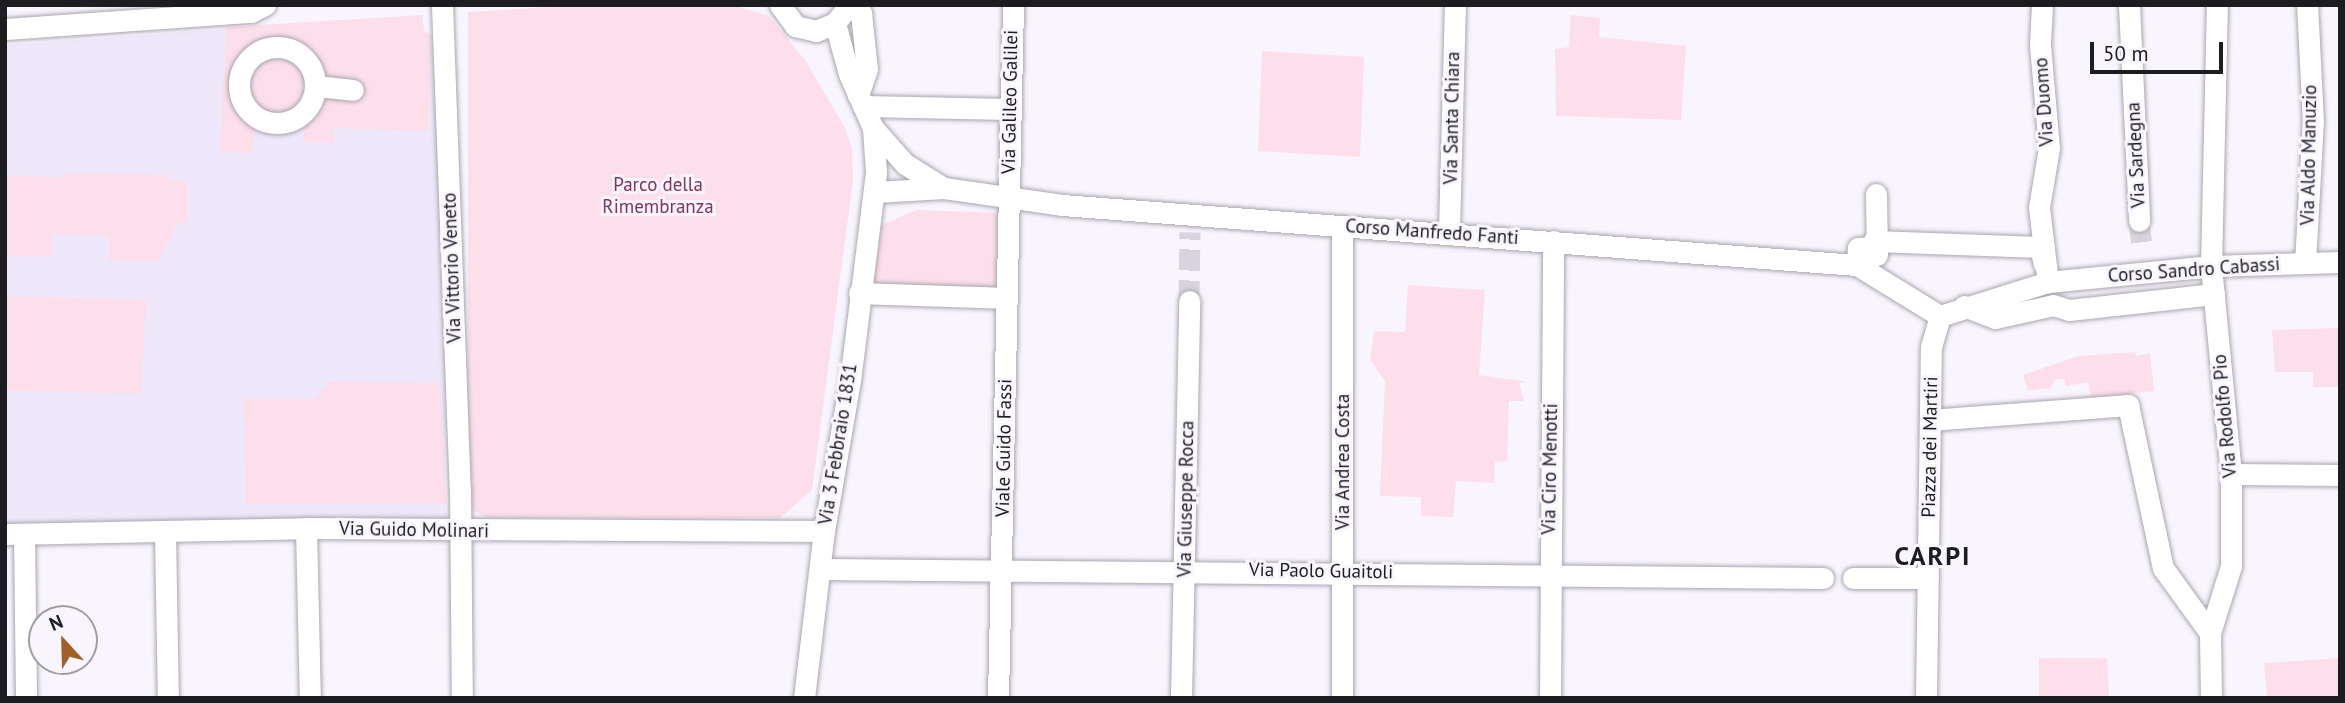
<!DOCTYPE html>
<style>
body{margin:0}
#map{position:relative;width:2345px;height:703px;overflow:hidden;background:#f9f5fe;font-family:"PT Sans",sans-serif}
div>[style]{position:absolute}
.built>*{inset:0;background:#efe8fa}
.green>*{inset:0;background:#fcdfeb}
.minor-tunnel>*{height:21px;margin-top:-10.5px;transform-origin:0;background:repeating-linear-gradient(90deg,#d8d4dd 0 21px,transparent 0 31px)}
.roads{filter:drop-shadow(0 0 2px #aaa6b0) drop-shadow(0 0 2px #aaa6b0)}
.minor>*{height:21px;margin:-10.5px;padding:0 10.5px;transform-origin:10.5px;border-radius:10.5px;background:#fff}
.minor>.ring{margin:-10.5px;padding:0;box-sizing:content-box;background:none;border:21px solid #fff;border-radius:50%}
span{translate:-50% -50%;white-space:nowrap;text-align:center;line-height:1.15;-webkit-text-stroke:6px #f9f5fe;paint-order:stroke}
.street-label{font-size:19px;color:#1d1c20}
.park-label{font-size:19px;color:#81325b}
.district-label{font-size:26px;color:#1d1c20;font-weight:700;letter-spacing:2px}
.frame{position:absolute;inset:0;border:7px solid #1d1c20;pointer-events:none}
.north{position:absolute;left:28px;top:605px;width:70px;height:70px;box-sizing:border-box;background:#f9f5fe;border:2px solid #a19ea5;border-radius:50%;rotate:338deg;font-size:19px;font-weight:700;line-height:28px;text-align:center;color:#1d1c20}
.north::after{content:'';display:block;margin:auto;width:24px;height:32px;background:#a06028;clip-path:polygon(50% 0,100% 100%,50% 72%,0 100%)}
.scale{position:absolute;left:2090px;top:42px;width:133px;height:32px;box-sizing:border-box;border:4px solid #1d1c20;border-top:0;padding-left:9px;font-size:21px;line-height:24px;white-space:nowrap;color:#1d1c20;-webkit-text-stroke:5px #f9f5fe;paint-order:stroke}
</style>
<div id="map">
<div class="built">
<i style="clip-path:polygon(422px 15px,424px 31px,442px 46px,446px 524px,5px 533px,5px 45px)"></i>
</div>
<div class="green">
<i style="clip-path:polygon(584px 5px,731px 5px,769px 16px,805px 60px,844px 126px,852px 148px,853px 180px,812px 490px,780px 518px,488px 518px,472px 510px,468px 494px,468px 12px)"></i>
<i style="clip-path:polygon(422px 15px,424px 31px,432px 35px,428px 131px,335px 128px,334px 143px,304px 142px,304px 128px,254px 130px,252px 153px,220px 152px,226px 27px)"></i>
<i style="clip-path:polygon(1571px 15px,1600px 18px,1599px 37px,1686px 46px,1681px 120px,1556px 116px,1555px 49px,1569px 47px)"></i>
<i style="clip-path:polygon(1262px 51px,1364px 57px,1360px 157px,1258px 151px)"></i>
<i style="clip-path:polygon(66px 173px,169px 175px,169px 181px,187px 181px,187px 221px,176px 226px,158px 261px,109px 260px,109px 236px,52px 234px,51px 256px,5px 256px,5px 175px,65px 177px)"></i>
<i style="clip-path:polygon(916px 210px,1004px 213px,1002px 296px,867px 291px,873px 238px,882px 225px)"></i>
<i style="clip-path:polygon(1408px 285px,1485px 290px,1479px 375px,1527px 382px,1519px 383px,1524px 401px,1509px 401px,1507px 461px,1495px 462px,1494px 483px,1456px 481px,1453px 517px,1421px 516px,1421px 497px,1380px 496px,1385px 381px,1370px 360px,1374px 331px,1405px 332px)"></i>
<i style="clip-path:polygon(5px 296px,146px 300px,141px 394px,5px 390px)"></i>
<i style="clip-path:polygon(2340px 328px,2340px 387px,2313px 387px,2313px 372px,2275px 372px,2272px 330px)"></i>
<i style="clip-path:polygon(2135px 352px,2136px 356px,2150px 353px,2154px 391px,2091px 398px,2088px 382px,2066px 386px,2064px 379px,2055px 380px,2050px 388px,2028px 391px,2023px 375px,2078px 356px)"></i>
<i style="clip-path:polygon(328px 382px,440px 383px,446px 503px,246px 504px,243px 399px,316px 399px)"></i>
<i style="clip-path:polygon(2039px 658px,2107px 658px,2109px 698px,2039px 698px)"></i>
<i style="clip-path:polygon(2340px 658px,2340px 698px,2267px 698px,2264px 663px)"></i>
</div>
<div class="minor-tunnel">
<i style="left:2139px;top:221px;width:31px;rotate:83deg"></i>
<i style="left:1189px;top:301px;width:69px;rotate:-89.2deg"></i>
</div>
<div class="roads">
<div class="minor">
<i style="left:442px;top:5px;width:483px;rotate:87.9deg"></i>
<i style="left:460px;top:488px;width:210px;rotate:89.5deg"></i>
<i style="left:780px;top:5px;width:26px;rotate:54deg"></i>
<i style="left:795px;top:26px;width:22px;rotate:13deg"></i>
<i style="left:816px;top:31px;width:21px;rotate:-23deg"></i>
<i style="left:835px;top:23px;width:13px;rotate:-51deg"></i>
<i style="left:2042px;top:5px;width:40px;rotate:92.9deg"></i>
<i style="left:2040px;top:45px;width:103px;rotate:85deg"></i>
<i style="left:2049px;top:148px;width:60px;rotate:99.6deg"></i>
<i style="left:2039px;top:207px;width:76px;rotate:83.2deg"></i>
<i style="left:2129px;top:5px;width:216px;rotate:87.3deg"></i>
<i style="left:847px;top:6px;width:16px;rotate:27deg"></i>
<i style="left:861px;top:13px;width:56px;rotate:83.9deg"></i>
<i style="left:867px;top:69px;width:28px;rotate:109deg"></i>
<i style="left:5px;top:29px;width:247px;rotate:-4deg"></i>
<i style="left:251px;top:12px;width:16px;rotate:-27deg"></i>
<i class="ring" style="left:239px;top:47px;width:55px;height:55px"></i>
<i style="left:316px;top:86px;width:37px;rotate:6deg"></i>
<i style="left:863px;top:106px;width:147px;rotate:1.2deg"></i>
<i style="left:873px;top:128px;width:48px;rotate:48.4deg"></i>
<i style="left:905px;top:164px;width:44px;rotate:31.9deg"></i>
<i style="left:875px;top:192px;width:69px;rotate:-3.3deg"></i>
<i style="left:944px;top:188px;width:119px;rotate:8.2deg"></i>
<i style="left:1062px;top:205px;width:797px;rotate:4.32deg"></i>
<i style="left:1857px;top:265px;width:97px;rotate:31.6deg"></i>
<i style="left:1876px;top:194px;width:61px;rotate:89.1deg"></i>
<i style="left:1449px;top:231px;width:226px;rotate:-88.5deg"></i>
<i style="left:2305px;top:263px;width:141px;rotate:-86.8deg"></i>
<i style="left:2313px;top:122px;width:117px;rotate:-92.9deg"></i>
<i style="left:1857px;top:265px;width:17px;rotate:-87deg"></i>
<i style="left:1858px;top:248px;width:16px;rotate:-4deg"></i>
<i style="left:1874px;top:247px;width:6px;rotate:-90deg"></i>
<i style="left:1874px;top:241px;width:166px;rotate:2.1deg"></i>
<i style="left:2040px;top:247px;width:17px;rotate:77deg"></i>
<i style="left:859px;top:293px;width:147px;rotate:1.9deg"></i>
<i style="left:1964px;top:306px;width:33px;rotate:21deg"></i>
<i style="left:1995px;top:318px;width:59px;rotate:-12.6deg"></i>
<i style="left:2053px;top:305px;width:17px;rotate:17deg"></i>
<i style="left:2069px;top:310px;width:146px;rotate:-6.3deg"></i>
<i style="left:1940px;top:316px;width:113px;rotate:-17.5deg"></i>
<i style="left:2048px;top:282px;width:164px;rotate:-5.6deg"></i>
<i style="left:2211px;top:266px;width:129px;rotate:-1.8deg"></i>
<i style="left:1930px;top:420px;width:199px;rotate:-4.3deg"></i>
<i style="left:2128px;top:405px;width:167px;rotate:77.9deg"></i>
<i style="left:2163px;top:568px;width:80px;rotate:54.1deg"></i>
<i style="left:2231px;top:474px;width:109px;rotate:0.5deg"></i>
<i style="left:306px;top:528px;width:170px;rotate:88.7deg"></i>
<i style="left:165px;top:533px;width:165px;rotate:89deg"></i>
<i style="left:5px;top:534px;width:301px;rotate:-1.1deg"></i>
<i style="left:306px;top:528px;width:518px;rotate:0.33deg"></i>
<i style="left:24px;top:534px;width:164px;rotate:89.3deg"></i>
<i style="left:820px;top:569px;width:1003px;rotate:0.51deg"></i>
<i style="left:1853px;top:578px;width:75px"></i>
<i style="left:804px;top:698px;width:168px;rotate:-83.2deg"></i>
<i style="left:824px;top:531px;width:152px;rotate:-80.2deg"></i>
<i style="left:850px;top:381px;width:211px;rotate:-82.9deg"></i>
<i style="left:876px;top:172px;width:44px;rotate:-93.9deg"></i>
<i style="left:873px;top:128px;width:59px;rotate:-114deg"></i>
<i style="left:849px;top:74px;width:53px;rotate:-105.4deg"></i>
<i style="left:998px;top:698px;width:693px;rotate:-88.76deg"></i>
<i style="left:1181px;top:698px;width:397px;rotate:-88.8deg"></i>
<i style="left:1342px;top:698px;width:472px;rotate:-90deg"></i>
<i style="left:1550px;top:698px;width:457px;rotate:-89.6deg"></i>
<i style="left:1926px;top:698px;width:351px;rotate:-89.2deg"></i>
<i style="left:1931px;top:347px;width:32px;rotate:-74deg"></i>
<i style="left:2211px;top:698px;width:65px;rotate:-90.9deg"></i>
<i style="left:2210px;top:633px;width:70px;rotate:-72.6deg"></i>
<i style="left:2231px;top:566px;width:92px;rotate:-90deg"></i>
<i style="left:2231px;top:474px;width:209px;rotate:-95.5deg"></i>
<i style="left:2211px;top:266px;width:261px;rotate:-88.7deg"></i>
</div>
</div>
<div class="street-label">
<span style="left:1010px;top:102px;rotate:-89deg">Via Galileo Galilei</span>
<span style="left:2044px;top:102px;rotate:-94deg">Via Duomo</span>
<span style="left:1452px;top:118px;rotate:-89deg">Via Santa Chiara</span>
<span style="left:2136px;top:155px;rotate:-93deg">Via Sardegna</span>
<span style="left:2309px;top:155px;rotate:-89deg">Via Aldo Manuzio</span>
<span style="left:1432px;top:232px;rotate:4deg">Corso Manfredo Fanti</span>
<span style="left:452px;top:268px;rotate:-92deg">Via Vittorio Veneto</span>
<span style="left:2194px;top:270px;rotate:-4deg">Corso Sandro Cabassi</span>
<span style="left:2225px;top:416px;rotate:-95deg">Via Rodolfo Pio</span>
<span style="left:838px;top:444px;rotate:-81deg">Via 3 Febbraio 1831</span>
<span style="left:1930px;top:447px;rotate:-89deg">Piazza dei Martiri</span>
<span style="left:1004px;top:448px;rotate:-89deg">Viale Guido Fassi</span>
<span style="left:1343px;top:462px;rotate:-90deg">Via Andrea Costa</span>
<span style="left:1550px;top:469px;rotate:-89deg">Via Ciro Menotti</span>
<span style="left:1186px;top:499px;rotate:-89deg">Via Giuseppe Rocca</span>
<span style="left:414px;top:530px;rotate:1deg">Via Guido Molinari</span>
<span style="left:1321px;top:571px;rotate:1deg">Via Paolo Guaitoli</span>
</div>
<div class="park-label">
<span style="left:658px;top:196px">Parco della<br>Rimembranza</span>
</div>
<div class="district-label">
<span style="left:1933px;top:556px">CARPI</span>
</div>
<div class="frame"></div>
<div class="north">N</div>
<div class="scale">50 m</div>
</div>
